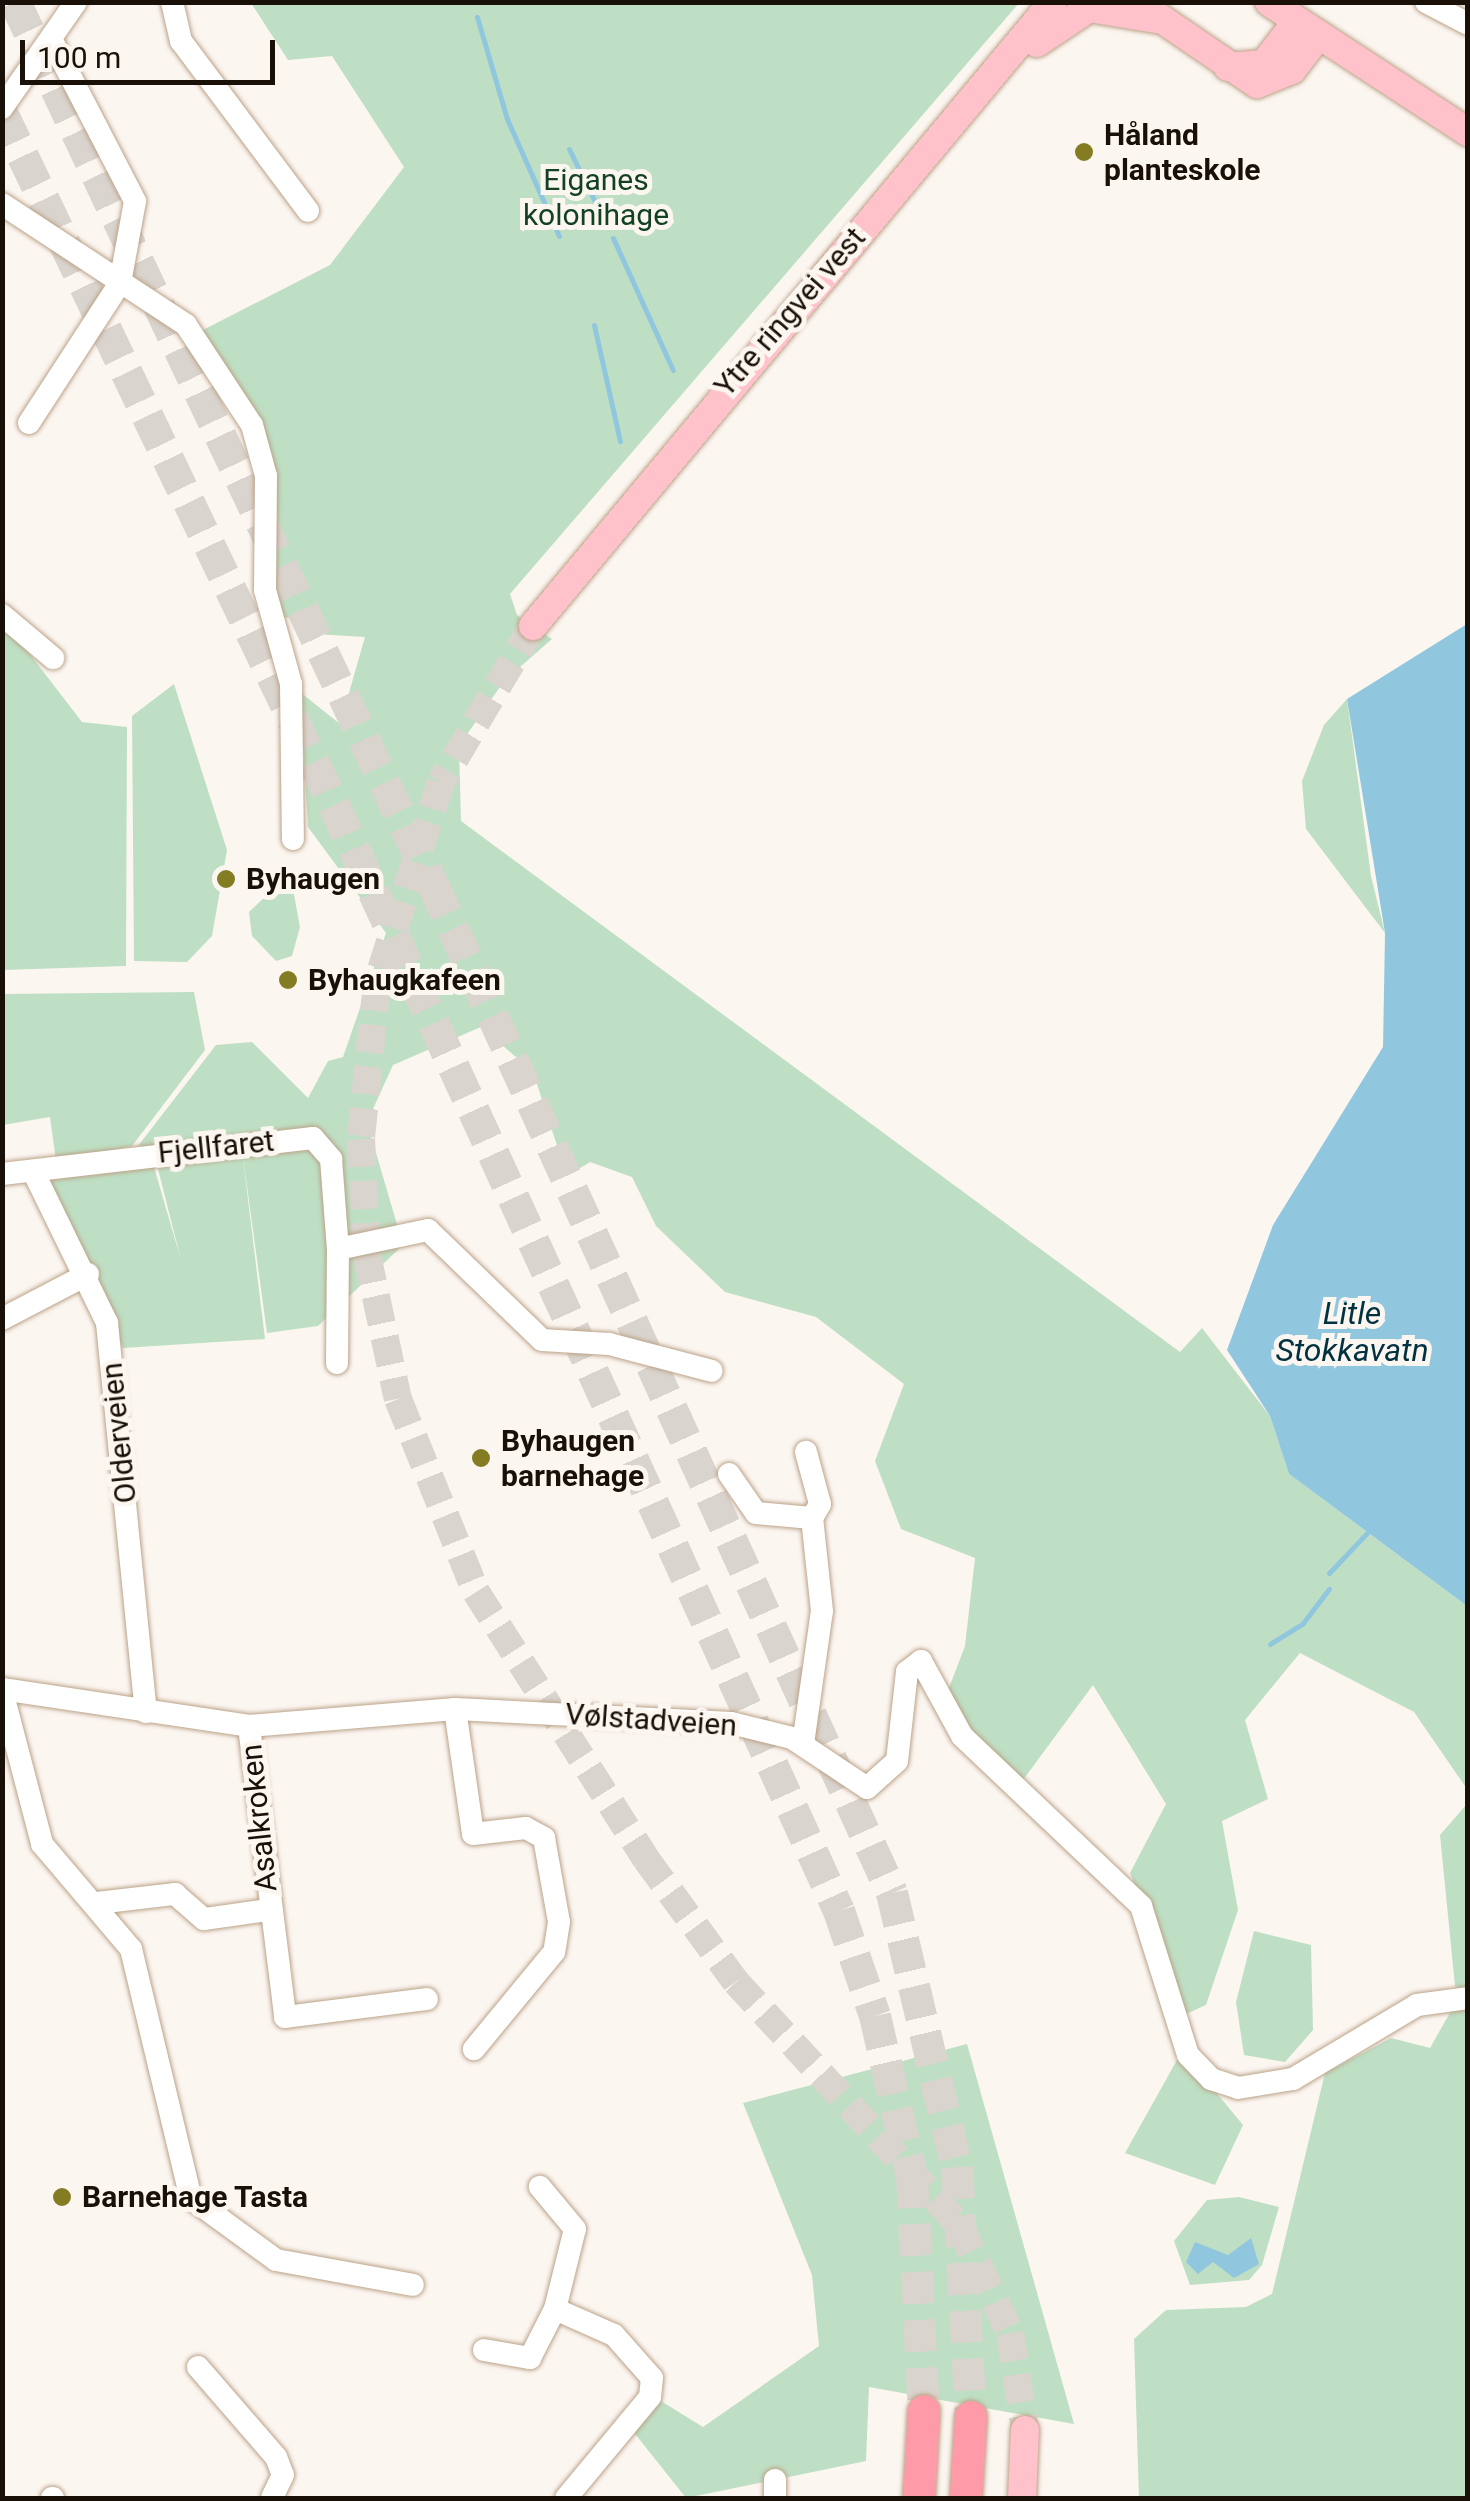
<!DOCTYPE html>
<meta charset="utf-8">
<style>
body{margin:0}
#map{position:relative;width:1470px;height:2501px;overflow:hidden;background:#fcf6f1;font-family:Roboto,sans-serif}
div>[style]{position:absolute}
.green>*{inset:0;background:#bedfc4}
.water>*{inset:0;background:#91c7de}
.stream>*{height:5px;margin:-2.5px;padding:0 2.5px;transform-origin:2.5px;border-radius:2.5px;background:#91c7de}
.major-tunnel>*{height:28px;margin-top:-14px;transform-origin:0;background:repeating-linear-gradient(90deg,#dad4ce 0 28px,transparent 0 42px)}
.highway-tunnel>*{height:32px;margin-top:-16px;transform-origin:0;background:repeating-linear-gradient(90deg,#dad4ce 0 32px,transparent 0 48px)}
.roads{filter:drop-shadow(0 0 2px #bba388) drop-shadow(0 0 2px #bba388)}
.minor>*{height:22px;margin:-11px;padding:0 11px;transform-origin:11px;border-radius:11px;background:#fff}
.major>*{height:28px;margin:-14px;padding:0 14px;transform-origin:14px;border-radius:14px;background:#ffc2cb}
.highway>*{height:32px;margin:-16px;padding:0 16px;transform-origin:16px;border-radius:16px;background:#ff9aa9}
.dots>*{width:28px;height:28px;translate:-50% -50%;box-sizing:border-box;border:5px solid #fcf6f1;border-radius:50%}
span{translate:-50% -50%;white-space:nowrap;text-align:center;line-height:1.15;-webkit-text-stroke:10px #fcf6f1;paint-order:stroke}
.poi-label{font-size:30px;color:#191007;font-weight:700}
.left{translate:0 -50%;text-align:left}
.park-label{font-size:30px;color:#134222}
.street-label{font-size:30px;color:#191007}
.water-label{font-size:32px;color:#003242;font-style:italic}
.frame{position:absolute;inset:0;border:5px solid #191007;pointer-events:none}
.scale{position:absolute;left:20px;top:40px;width:255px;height:45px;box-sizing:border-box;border:5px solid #191007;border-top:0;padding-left:12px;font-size:30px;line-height:35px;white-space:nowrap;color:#191007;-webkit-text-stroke:8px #fcf6f1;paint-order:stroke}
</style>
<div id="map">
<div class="green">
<i style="clip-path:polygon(251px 3px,1019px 3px,510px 594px,517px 615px,552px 639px,504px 681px,459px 746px,461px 821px,1180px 1352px,1202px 1328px,1270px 1416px,1289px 1474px,1467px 1606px,1467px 1789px,1414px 1712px,1300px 1653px,1245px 1720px,1268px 1799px,1222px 1821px,1238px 1910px,1206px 2005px,1186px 2014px,1130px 1873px,1166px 1804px,1093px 1685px,1023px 1780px,978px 1741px,947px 1693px,965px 1646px,975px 1558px,901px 1529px,875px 1461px,904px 1384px,816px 1317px,725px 1292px,656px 1226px,632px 1177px,590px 1162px,567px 1176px,533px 1072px,481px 1027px,393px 1065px,367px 1122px,403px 1245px,318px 1326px,267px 1333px,242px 1150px,265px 1339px,123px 1348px,49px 1180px,154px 1167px,181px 1260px,156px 1161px,228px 1150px,138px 1146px,216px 1045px,252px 1042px,308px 1098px,328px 1061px,343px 1057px,386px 933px,308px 827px,300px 692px,340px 724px,365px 637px,314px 634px,297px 618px,275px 617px,273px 487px,201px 331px,330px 265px,404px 167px,332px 56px,288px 60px)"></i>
<i style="clip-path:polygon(2px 618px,82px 722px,127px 727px,126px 966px,3px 970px)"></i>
<i style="clip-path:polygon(174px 684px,227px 850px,212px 936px,187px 962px,134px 961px,132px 716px)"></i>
<i style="clip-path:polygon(1347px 699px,1371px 876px,1385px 933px,1306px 829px,1302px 781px,1324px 725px)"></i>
<i style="clip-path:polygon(290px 873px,300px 927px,292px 956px,276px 961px,252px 936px,249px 912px)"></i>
<i style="clip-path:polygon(194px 992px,205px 1050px,132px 1146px,56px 1161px,50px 1117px,3px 1125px,3px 994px)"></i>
<i style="clip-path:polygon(1467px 1804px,1467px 1995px,1455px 1986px,1440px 1835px)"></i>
<i style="clip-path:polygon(1254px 1931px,1311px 1945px,1313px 2030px,1285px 2062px,1244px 2055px,1236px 2002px)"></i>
<i style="clip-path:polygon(1452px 2009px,1467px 2010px,1467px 2498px,1139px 2498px,1134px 2339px,1166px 2310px,1246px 2307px,1272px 2294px,1325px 2073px,1391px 2038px,1430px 2048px)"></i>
<i style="clip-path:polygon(967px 2044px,1074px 2424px,869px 2387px,866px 2461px,686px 2498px,632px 2430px,656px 2398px,703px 2427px,819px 2346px,812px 2275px,743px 2103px)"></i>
<i style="clip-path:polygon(1182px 2051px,1243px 2125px,1215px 2185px,1125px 2153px)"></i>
<i style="clip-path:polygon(1239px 2197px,1279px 2207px,1262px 2265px,1249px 2280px,1190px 2285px,1174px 2241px,1207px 2200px)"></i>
</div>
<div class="water">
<i style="clip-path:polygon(1467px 624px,1467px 1606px,1289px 1474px,1270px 1416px,1227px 1350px,1273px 1225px,1383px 1047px,1385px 933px,1347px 699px)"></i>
<i style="clip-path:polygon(1251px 2238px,1259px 2264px,1234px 2278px,1213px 2262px,1198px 2274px,1186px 2262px,1195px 2242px,1228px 2255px)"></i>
</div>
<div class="stream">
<i style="left:477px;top:17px;width:106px;rotate:73.6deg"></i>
<i style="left:507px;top:119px;width:128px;rotate:66deg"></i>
<i style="left:569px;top:149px;width:72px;rotate:63.8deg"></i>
<i style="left:613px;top:238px;width:145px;rotate:65.6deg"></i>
<i style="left:594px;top:325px;width:119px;rotate:77.4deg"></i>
<i style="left:1329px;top:1573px;width:55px;rotate:-46.5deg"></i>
<i style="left:1270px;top:1644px;width:39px;rotate:-32deg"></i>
<i style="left:1303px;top:1623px;width:43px;rotate:-52.6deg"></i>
</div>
<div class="major-tunnel">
<i style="left:533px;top:626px;width:181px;rotate:120.5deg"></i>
<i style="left:441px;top:782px;width:211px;rotate:107.7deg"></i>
<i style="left:377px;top:983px;width:157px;rotate:95.9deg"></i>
<i style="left:361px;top:1139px;width:116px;rotate:87deg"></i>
<i style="left:367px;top:1255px;width:147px;rotate:77.9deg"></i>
<i style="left:398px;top:1399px;width:208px;rotate:68deg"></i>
<i style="left:476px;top:1592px;width:317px;rotate:57.5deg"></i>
<i style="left:646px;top:1859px;width:152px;rotate:53.8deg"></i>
<i style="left:736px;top:1982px;width:331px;rotate:47.4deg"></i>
<i style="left:960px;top:2226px;width:118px;rotate:65deg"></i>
<i style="left:1010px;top:2333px;width:98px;rotate:81.2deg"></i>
</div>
<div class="highway-tunnel">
<i style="left:15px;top:2px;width:977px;rotate:64.67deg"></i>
<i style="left:433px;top:885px;width:1108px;rotate:65.52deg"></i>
<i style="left:892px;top:1893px;width:282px;rotate:76.7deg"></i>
<i style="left:957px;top:2167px;width:250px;rotate:86.8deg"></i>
<i style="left:2px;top:113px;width:768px;rotate:64.37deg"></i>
<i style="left:334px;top:805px;width:1216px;rotate:65.46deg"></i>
<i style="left:839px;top:1911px;width:111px;rotate:71.1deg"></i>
<i style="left:875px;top:2016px;width:164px;rotate:77deg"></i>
<i style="left:912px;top:2176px;width:235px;rotate:87.1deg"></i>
</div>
<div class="roads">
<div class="minor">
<i style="left:172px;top:2px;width:40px;rotate:77deg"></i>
<i style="left:181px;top:41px;width:212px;rotate:53.2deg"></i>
<i style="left:1426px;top:2px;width:47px;rotate:27.6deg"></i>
<i style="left:2px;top:108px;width:129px;rotate:-55.1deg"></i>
<i style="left:2px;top:204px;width:220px;rotate:33.3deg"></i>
<i style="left:186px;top:325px;width:120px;rotate:56.6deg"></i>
<i style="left:252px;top:425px;width:53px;rotate:74.6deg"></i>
<i style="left:266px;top:476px;width:114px;rotate:90.5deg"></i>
<i style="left:265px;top:590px;width:98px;rotate:74.5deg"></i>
<i style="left:291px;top:684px;width:155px;rotate:89.3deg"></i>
<i style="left:29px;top:423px;width:167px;rotate:-57deg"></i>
<i style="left:120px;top:283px;width:83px;rotate:-79.6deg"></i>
<i style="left:135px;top:201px;width:182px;rotate:-117.4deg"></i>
<i style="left:2px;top:615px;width:67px;rotate:40.1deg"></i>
<i style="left:33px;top:1171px;width:169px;rotate:64deg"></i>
<i style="left:107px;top:1323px;width:391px;rotate:84.3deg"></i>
<i style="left:2px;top:1174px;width:313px;rotate:-6.6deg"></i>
<i style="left:313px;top:1138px;width:28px;rotate:49deg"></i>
<i style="left:331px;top:1159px;width:90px;rotate:85.6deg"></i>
<i style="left:338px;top:1249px;width:92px;rotate:-11.9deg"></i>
<i style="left:428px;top:1230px;width:158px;rotate:44deg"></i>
<i style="left:542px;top:1340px;width:67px;rotate:3.4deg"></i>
<i style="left:609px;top:1344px;width:106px;rotate:14.7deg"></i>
<i style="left:2px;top:1319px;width:97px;rotate:-27.6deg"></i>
<i style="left:337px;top:1363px;width:114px;rotate:-89.5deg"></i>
<i style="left:729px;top:1474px;width:47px;rotate:55.3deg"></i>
<i style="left:756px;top:1513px;width:56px;rotate:5.1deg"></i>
<i style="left:2px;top:1689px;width:250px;rotate:8.5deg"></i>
<i style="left:249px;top:1726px;width:207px;rotate:-4.7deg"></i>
<i style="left:455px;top:1709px;width:276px;rotate:2.9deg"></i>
<i style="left:731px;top:1723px;width:63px;rotate:13.8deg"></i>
<i style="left:792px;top:1738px;width:90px;rotate:33.7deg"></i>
<i style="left:867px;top:1788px;width:40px;rotate:-42deg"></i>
<i style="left:897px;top:1761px;width:90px;rotate:-83.6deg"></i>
<i style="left:907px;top:1672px;width:18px;rotate:-38deg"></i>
<i style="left:921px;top:1661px;width:85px;rotate:61.3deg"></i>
<i style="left:962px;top:1736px;width:247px;rotate:43.5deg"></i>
<i style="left:1141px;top:1906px;width:156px;rotate:72.5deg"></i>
<i style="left:1188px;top:2055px;width:33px;rotate:46deg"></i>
<i style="left:1211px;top:2079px;width:28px;rotate:18deg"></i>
<i style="left:1238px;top:2088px;width:56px;rotate:-9.3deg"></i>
<i style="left:1293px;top:2079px;width:144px;rotate:-30.8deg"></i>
<i style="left:1417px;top:2005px;width:51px;rotate:-7.8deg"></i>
<i style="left:2px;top:1691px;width:158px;rotate:75.3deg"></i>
<i style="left:42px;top:1844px;width:138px;rotate:49.7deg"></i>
<i style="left:131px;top:1949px;width:256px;rotate:76.5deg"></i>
<i style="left:191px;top:2198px;width:105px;rotate:36.1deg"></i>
<i style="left:276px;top:2260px;width:139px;rotate:10.3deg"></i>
<i style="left:455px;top:1709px;width:126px;rotate:81.8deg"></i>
<i style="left:473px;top:1834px;width:53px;rotate:-6.5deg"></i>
<i style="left:526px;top:1828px;width:21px;rotate:29deg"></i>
<i style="left:544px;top:1838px;width:85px;rotate:79.9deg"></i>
<i style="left:559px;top:1922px;width:30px;rotate:99deg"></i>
<i style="left:554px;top:1952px;width:126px;rotate:129.5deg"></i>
<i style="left:249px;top:1726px;width:293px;rotate:82.9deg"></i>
<i style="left:285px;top:2017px;width:143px;rotate:-7.2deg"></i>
<i style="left:803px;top:1744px;width:134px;rotate:-81.9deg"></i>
<i style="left:822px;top:1611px;width:94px;rotate:-96.1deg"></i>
<i style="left:812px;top:1518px;width:16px;rotate:-60deg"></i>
<i style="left:820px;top:1504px;width:54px;rotate:-105.1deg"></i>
<i style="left:97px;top:1903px;width:79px;rotate:-6.6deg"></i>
<i style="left:175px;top:1894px;width:38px;rotate:41deg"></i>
<i style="left:204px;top:1919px;width:65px;rotate:-8deg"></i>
<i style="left:555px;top:2309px;width:64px;rotate:23.8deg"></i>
<i style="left:614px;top:2335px;width:57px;rotate:48.5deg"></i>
<i style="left:652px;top:2378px;width:19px;rotate:96deg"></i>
<i style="left:650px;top:2397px;width:131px;rotate:129.7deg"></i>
<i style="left:484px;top:2350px;width:47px;rotate:9.9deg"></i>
<i style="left:530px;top:2358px;width:55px;rotate:-63deg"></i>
<i style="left:555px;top:2309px;width:82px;rotate:-76deg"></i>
<i style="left:575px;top:2229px;width:55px;rotate:-129.8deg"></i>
<i style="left:198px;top:2367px;width:119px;rotate:49.1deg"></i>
<i style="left:276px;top:2457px;width:19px;rotate:69deg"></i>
<i style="left:283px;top:2475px;width:25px;rotate:116deg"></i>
<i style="left:775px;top:2480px;width:18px;rotate:90deg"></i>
<i style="left:52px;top:2498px;width:1px"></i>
</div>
<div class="major">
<i style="left:1269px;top:2px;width:238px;rotate:33.2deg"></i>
<i style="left:1144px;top:7px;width:137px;rotate:34.3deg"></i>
<i style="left:1257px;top:84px;width:38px;rotate:-22deg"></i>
<i style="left:1292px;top:70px;width:44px;rotate:-52.4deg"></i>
<i style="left:1037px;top:43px;width:63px;rotate:-33.9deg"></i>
<i style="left:1089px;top:8px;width:68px;rotate:9.3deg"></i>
<i style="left:1228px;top:67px;width:36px;rotate:-5deg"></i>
<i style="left:1264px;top:64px;width:54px;rotate:-52.5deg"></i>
<i style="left:533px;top:626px;width:812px;rotate:-50.19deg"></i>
<i style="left:1022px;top:2498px;width:68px;rotate:-87.5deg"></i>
</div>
<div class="highway">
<i style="left:919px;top:2498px;width:87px;rotate:-86.7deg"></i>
<i style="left:966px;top:2498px;width:81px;rotate:-86.5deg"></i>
</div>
</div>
<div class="dots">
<i style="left:1084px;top:152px;background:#847c23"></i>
<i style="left:226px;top:879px;background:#847c23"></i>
<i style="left:288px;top:980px;background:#847c23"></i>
<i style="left:481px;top:1458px;background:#847c23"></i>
<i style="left:62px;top:2197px;background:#847c23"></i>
</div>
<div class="poi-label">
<span class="left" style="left:1104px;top:152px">Håland<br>planteskole</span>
<span class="left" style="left:246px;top:879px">Byhaugen</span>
<span class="left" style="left:308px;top:980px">Byhaugkafeen</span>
<span class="left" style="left:501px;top:1458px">Byhaugen<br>barnehage</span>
<span class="left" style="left:82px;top:2197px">Barnehage Tasta</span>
</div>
<div class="park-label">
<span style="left:596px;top:197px">Eiganes<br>kolonihage</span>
</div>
<div class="street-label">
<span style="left:790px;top:312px;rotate:-49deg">Ytre ringvei vest</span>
<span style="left:216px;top:1147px;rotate:-6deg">Fjellfaret</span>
<span style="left:119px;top:1433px;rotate:-96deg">Olderveien</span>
<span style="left:651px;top:1720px;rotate:4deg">Vølstadveien</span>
<span style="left:259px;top:1818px;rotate:-96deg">Asalkroken</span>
</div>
<div class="water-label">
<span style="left:1352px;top:1332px">Litle<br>Stokkavatn</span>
</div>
<div class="frame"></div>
<div class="scale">100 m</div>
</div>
